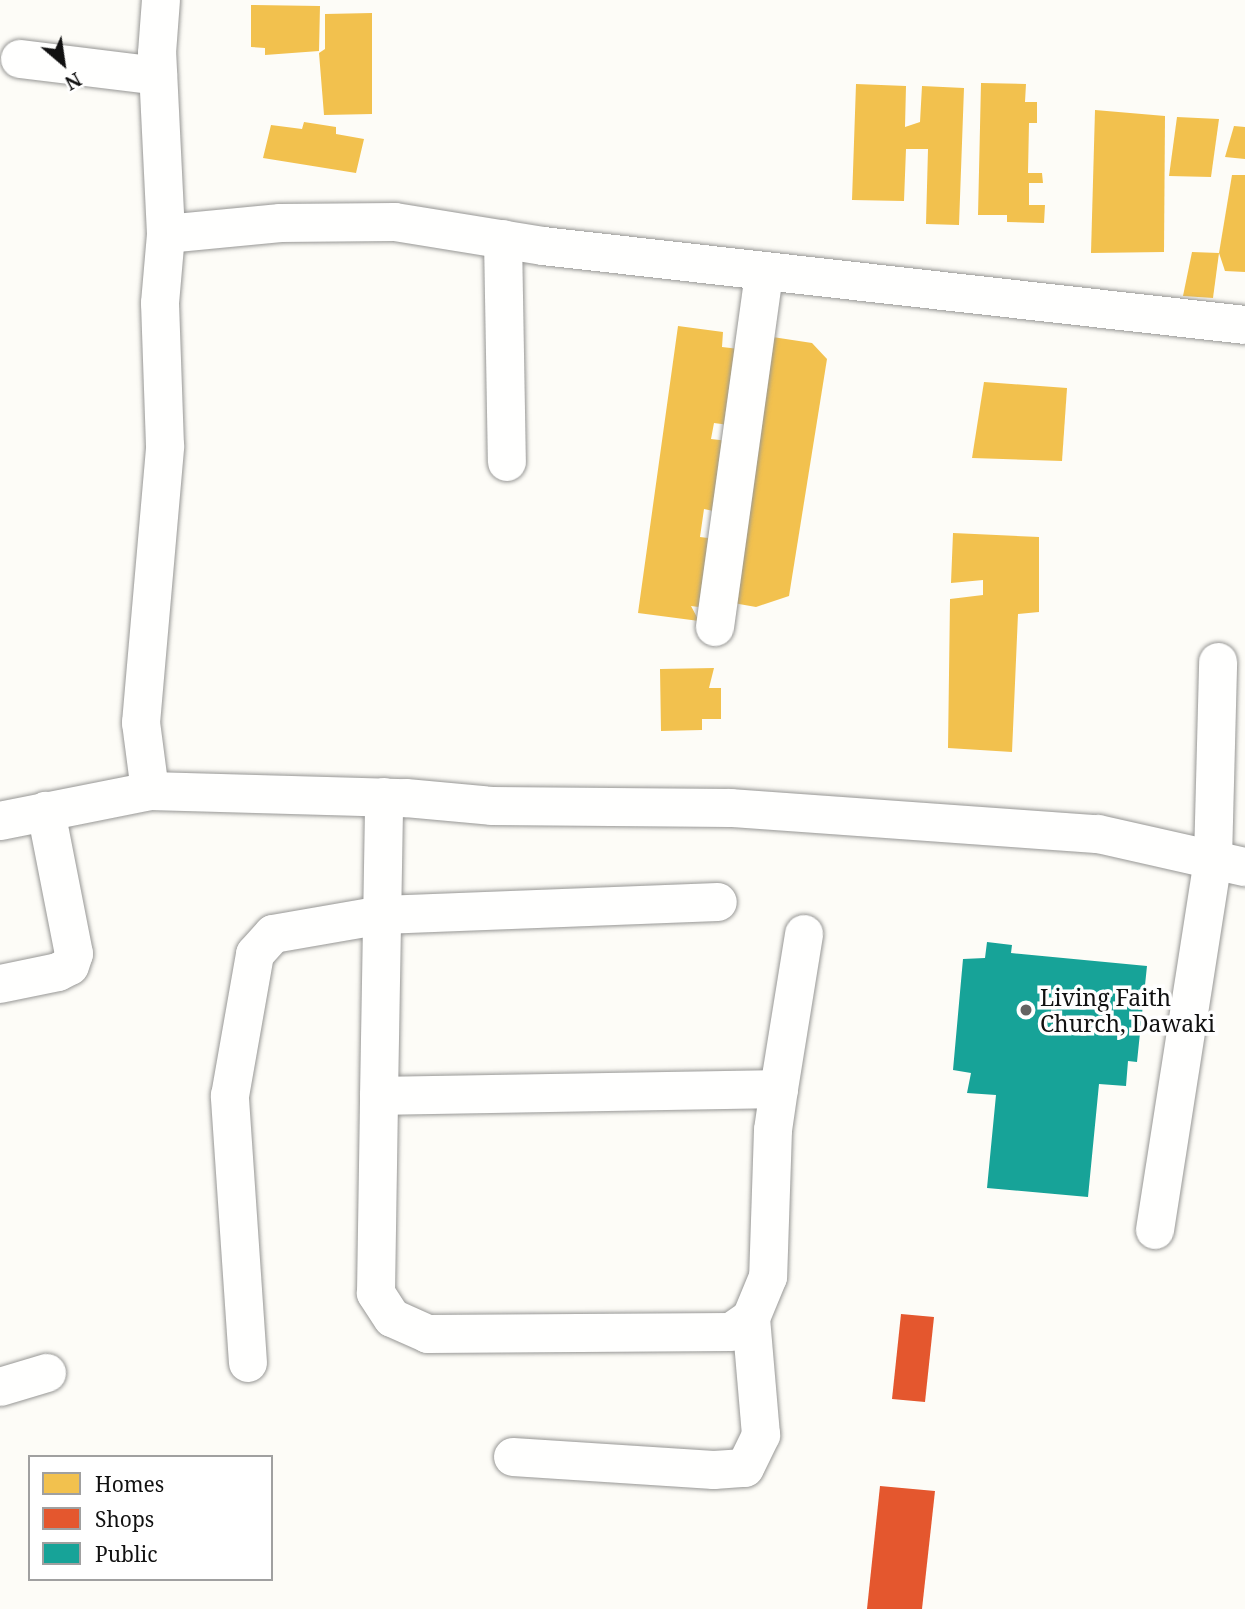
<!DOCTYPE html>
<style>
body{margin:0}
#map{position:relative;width:1245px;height:1609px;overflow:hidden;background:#fdfcf7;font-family:"Noto Serif",serif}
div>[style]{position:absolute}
.homes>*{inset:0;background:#f2c14e}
.shops>*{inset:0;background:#e4572e}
.public>*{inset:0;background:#17a398}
.roads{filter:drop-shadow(0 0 2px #979795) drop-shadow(0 0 2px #979795)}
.minor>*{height:38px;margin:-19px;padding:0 19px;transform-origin:19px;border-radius:19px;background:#fffffe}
.dots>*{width:19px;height:19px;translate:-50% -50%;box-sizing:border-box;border:4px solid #fff;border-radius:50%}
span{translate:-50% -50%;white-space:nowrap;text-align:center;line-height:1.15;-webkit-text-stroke:7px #fff;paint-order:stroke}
.poi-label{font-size:23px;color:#111}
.left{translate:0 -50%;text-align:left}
.legend{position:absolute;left:28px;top:1455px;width:245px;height:126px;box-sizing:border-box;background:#fff;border:2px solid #a0a0a0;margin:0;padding:9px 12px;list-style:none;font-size:21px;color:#111}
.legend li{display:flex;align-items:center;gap:14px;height:35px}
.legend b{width:35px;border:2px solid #a0a0a0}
.north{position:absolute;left:28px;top:28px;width:70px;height:70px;-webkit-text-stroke:5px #fff;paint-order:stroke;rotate:151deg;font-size:19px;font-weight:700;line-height:28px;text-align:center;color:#111}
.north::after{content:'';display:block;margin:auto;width:24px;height:32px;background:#111;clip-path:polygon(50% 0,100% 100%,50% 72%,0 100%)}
</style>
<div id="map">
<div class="homes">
<i style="clip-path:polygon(251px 5px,320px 6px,319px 51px,265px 55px,265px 48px,251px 47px)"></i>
<i style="clip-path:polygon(372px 13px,372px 114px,324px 115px,319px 53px,325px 49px,325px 14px)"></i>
<i style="clip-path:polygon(981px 83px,1026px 84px,1025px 102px,1037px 102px,1037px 123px,1029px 123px,1028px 173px,1042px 173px,1043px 183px,1029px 183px,1029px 205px,1045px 205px,1044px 223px,1007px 222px,1007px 215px,978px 215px)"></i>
<i style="clip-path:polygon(856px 84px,906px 86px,905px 127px,920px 122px,922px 86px,964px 88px,959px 225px,926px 224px,928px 149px,906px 149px,904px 201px,852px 200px)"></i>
<i style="clip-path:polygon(1095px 110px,1165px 116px,1164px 252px,1091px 253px)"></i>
<i style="clip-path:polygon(1177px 117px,1219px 119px,1211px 177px,1169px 176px)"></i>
<i style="clip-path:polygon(304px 122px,336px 127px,336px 134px,364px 139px,356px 173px,263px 158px,271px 125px,302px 129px)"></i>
<i style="clip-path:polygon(1234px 126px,1245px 127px,1245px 159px,1225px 157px)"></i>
<i style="clip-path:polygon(1232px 175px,1245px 175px,1245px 272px,1225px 271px,1219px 253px)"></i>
<i style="clip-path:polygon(1192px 252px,1219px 253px,1213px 298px,1183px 296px)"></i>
<i style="clip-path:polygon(678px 326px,723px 332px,722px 347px,739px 349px,729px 425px,714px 423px,711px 439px,728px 441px,718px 512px,704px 509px,700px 537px,716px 539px,706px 608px,691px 606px,699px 621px,638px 613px)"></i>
<i style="clip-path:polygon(766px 336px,812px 343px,827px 359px,789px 596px,756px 607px,722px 601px)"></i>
<i style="clip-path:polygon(984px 382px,1067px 388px,1062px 461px,972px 458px)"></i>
<i style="clip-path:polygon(953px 533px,1039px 537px,1039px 612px,1018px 614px,1012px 752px,948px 748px,950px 599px,983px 595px,983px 580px,951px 583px)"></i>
<i style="clip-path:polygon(714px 668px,709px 688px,721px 688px,721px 719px,702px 719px,702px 730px,661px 731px,660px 669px)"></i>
</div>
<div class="shops">
<i style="clip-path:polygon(901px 1314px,934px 1317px,925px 1402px,892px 1399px)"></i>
<i style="clip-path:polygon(880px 1486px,935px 1491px,922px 1609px,867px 1609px)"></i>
</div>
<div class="public">
<i style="clip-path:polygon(987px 942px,1012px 945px,1011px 953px,1147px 966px,1137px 1062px,1128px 1061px,1126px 1086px,1099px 1084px,1088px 1197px,987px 1188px,996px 1095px,967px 1093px,971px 1073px,953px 1070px,963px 959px,985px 958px)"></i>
</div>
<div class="roads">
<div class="minor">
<i style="left:20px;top:59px;width:139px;rotate:7deg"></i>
<i style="left:166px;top:234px;width:115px;rotate:-5.5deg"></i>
<i style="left:280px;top:223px;width:115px;rotate:-0.5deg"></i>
<i style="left:395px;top:222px;width:150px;rotate:9.2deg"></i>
<i style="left:543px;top:246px;width:706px;rotate:6.42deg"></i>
<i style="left:503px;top:239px;width:223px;rotate:89deg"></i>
<i style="left:715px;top:627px;width:358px;rotate:-82.1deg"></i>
<i style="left:150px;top:791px;width:69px;rotate:-97.5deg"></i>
<i style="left:141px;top:723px;width:278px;rotate:-85deg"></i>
<i style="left:165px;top:446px;width:143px;rotate:-92deg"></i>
<i style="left:160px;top:303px;width:69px;rotate:-85deg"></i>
<i style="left:166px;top:234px;width:181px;rotate:-92.8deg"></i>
<i style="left:157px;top:53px;width:53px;rotate:-85.7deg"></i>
<i style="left:0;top:821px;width:153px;rotate:-11.3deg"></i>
<i style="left:150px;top:791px;width:256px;rotate:1.6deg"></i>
<i style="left:406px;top:798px;width:86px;rotate:5.3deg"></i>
<i style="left:492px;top:806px;width:239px;rotate:0.5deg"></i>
<i style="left:731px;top:808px;width:368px;rotate:4.1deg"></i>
<i style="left:1098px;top:834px;width:151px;rotate:12.7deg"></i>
<i style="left:0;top:984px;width:59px;rotate:-11.7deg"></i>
<i style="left:58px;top:972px;width:13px;rotate:-27deg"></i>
<i style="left:70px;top:966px;width:13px;rotate:-72deg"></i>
<i style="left:74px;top:954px;width:146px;rotate:-101.1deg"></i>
<i style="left:779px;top:1089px;width:157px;rotate:-80.8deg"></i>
<i style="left:379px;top:1096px;width:400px;rotate:-1deg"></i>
<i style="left:779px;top:1089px;width:41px;rotate:98.3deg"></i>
<i style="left:773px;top:1130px;width:147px;rotate:91.9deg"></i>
<i style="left:768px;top:1277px;width:44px;rotate:112.5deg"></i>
<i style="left:751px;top:1318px;width:24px;rotate:145deg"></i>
<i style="left:731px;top:1332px;width:303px;rotate:179.6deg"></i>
<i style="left:428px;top:1334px;width:39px;rotate:-156deg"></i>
<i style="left:392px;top:1318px;width:30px;rotate:-123deg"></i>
<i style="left:376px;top:1293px;width:197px;rotate:-89.1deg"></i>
<i style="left:379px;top:1096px;width:299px;rotate:-89deg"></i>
<i style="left:1155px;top:1230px;width:376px;rotate:-81.1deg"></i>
<i style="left:1213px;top:859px;width:197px;rotate:-88.5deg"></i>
<i style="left:248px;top:1363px;width:268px;rotate:-93.9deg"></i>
<i style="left:230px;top:1096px;width:144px;rotate:-80deg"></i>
<i style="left:255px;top:954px;width:27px;rotate:-48deg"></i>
<i style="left:273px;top:934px;width:111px;rotate:-9.9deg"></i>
<i style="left:382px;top:915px;width:336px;rotate:-2.2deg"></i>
<i style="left:0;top:1387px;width:49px;rotate:-16.6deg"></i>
<i style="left:513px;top:1457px;width:201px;rotate:3.7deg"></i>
<i style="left:714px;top:1470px;width:31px;rotate:-4deg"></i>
<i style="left:745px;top:1468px;width:37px;rotate:-64deg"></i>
<i style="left:761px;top:1435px;width:117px;rotate:-94.9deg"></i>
</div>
</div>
<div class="dots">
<i style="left:1026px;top:1010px;background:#646362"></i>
</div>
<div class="poi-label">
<span class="left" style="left:1040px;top:1010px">Living Faith<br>Church, Dawaki</span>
</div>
<ul class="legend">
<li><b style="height:19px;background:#f2c14e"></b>Homes</li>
<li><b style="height:19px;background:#e4572e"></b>Shops</li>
<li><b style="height:19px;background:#17a398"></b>Public</li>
</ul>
<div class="north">N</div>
</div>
